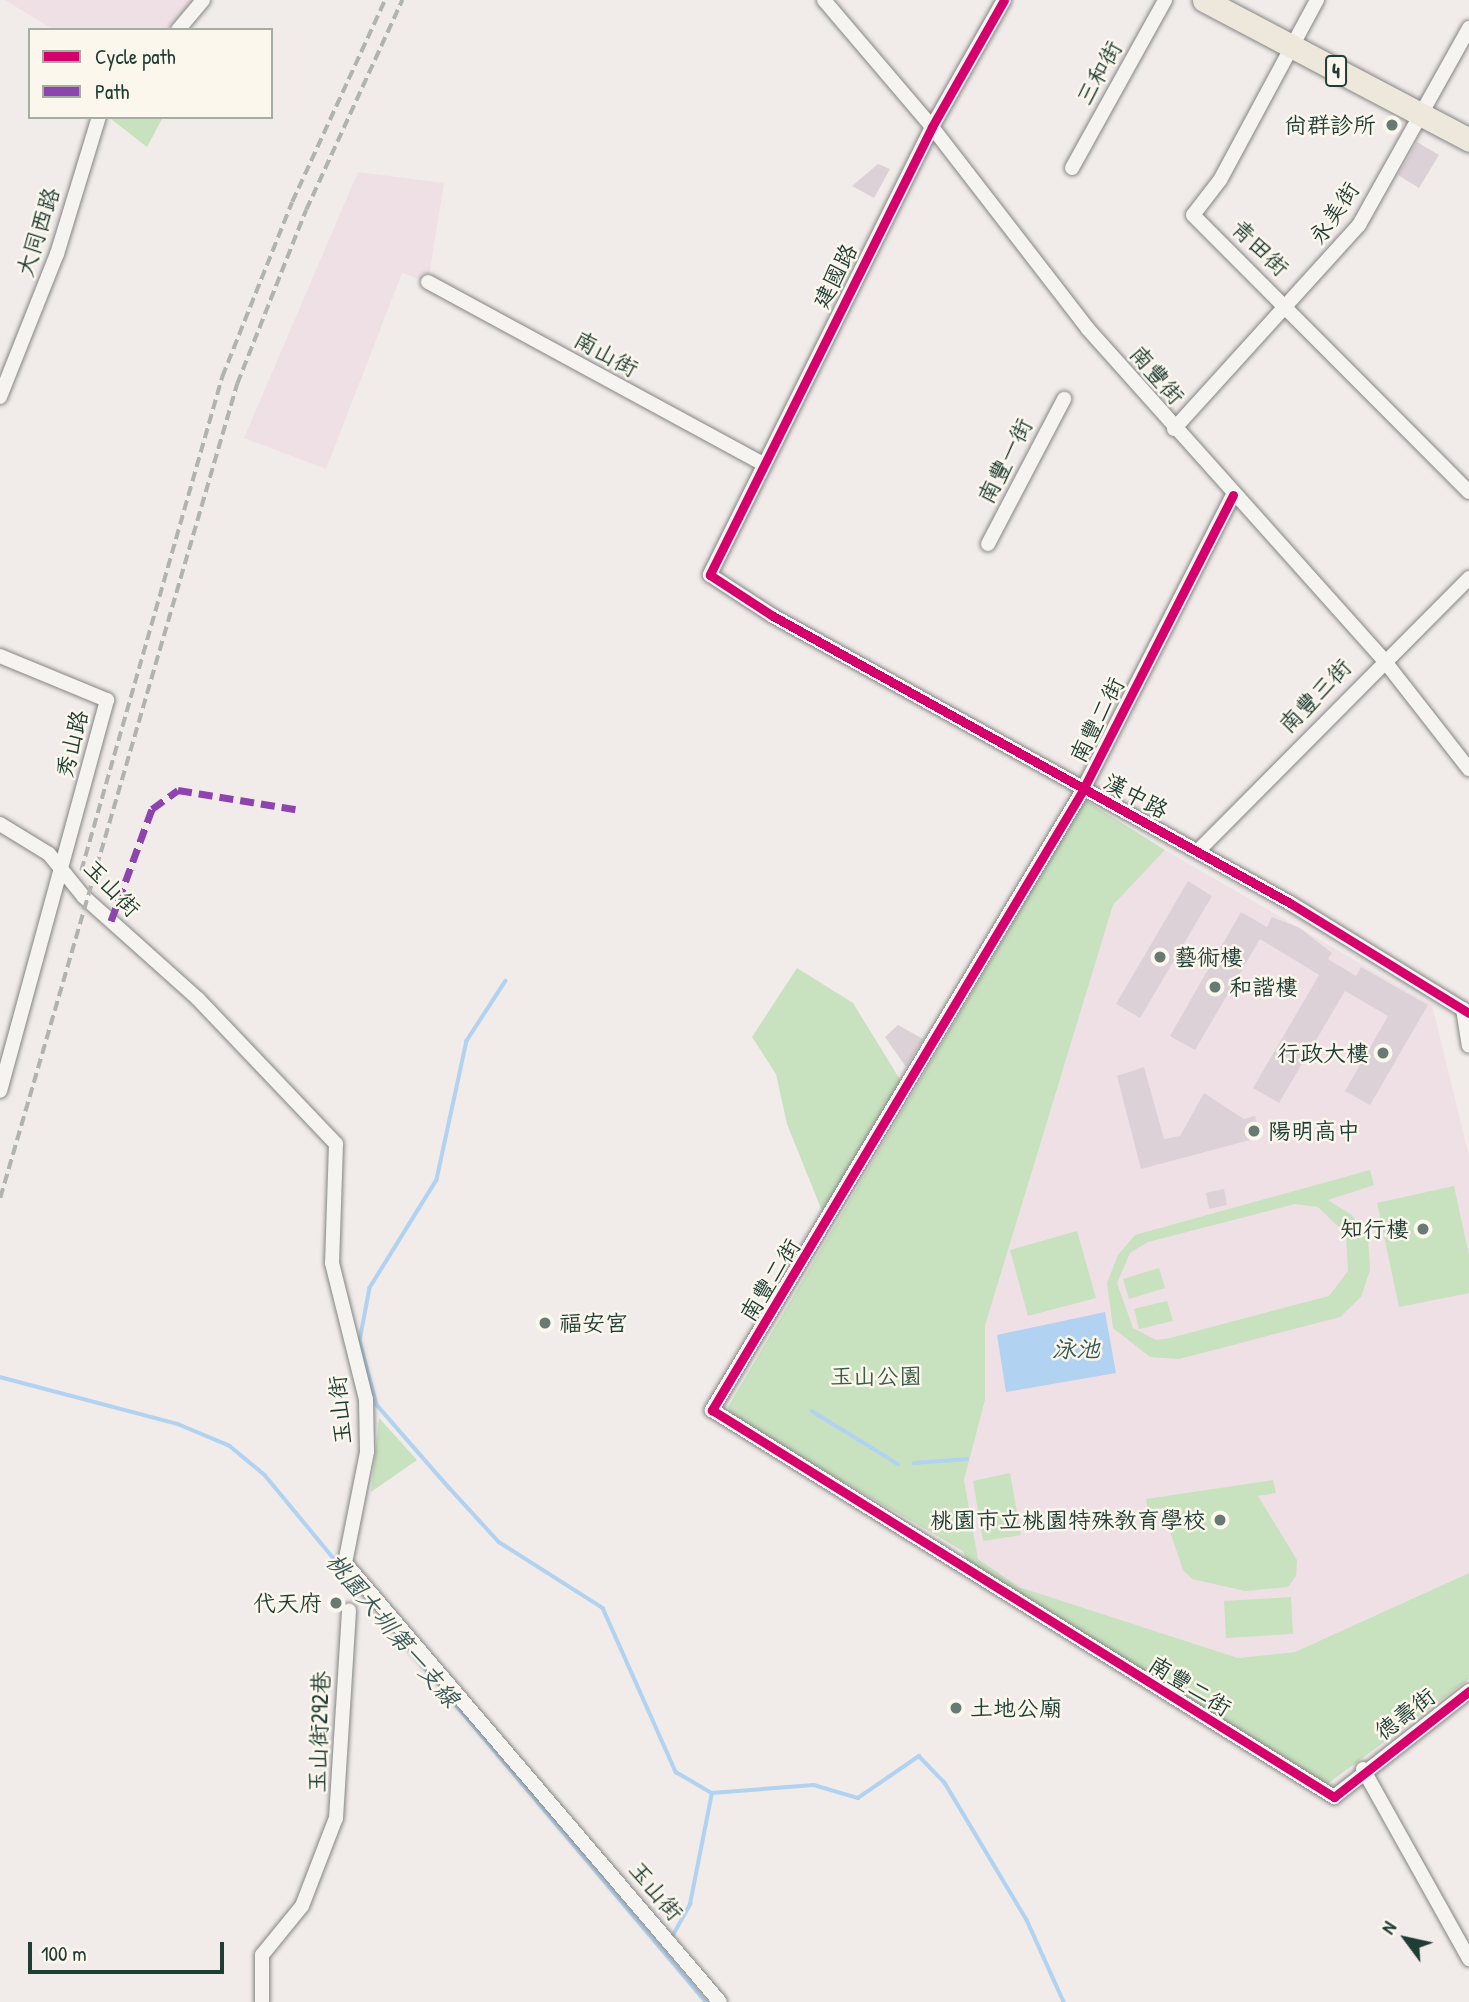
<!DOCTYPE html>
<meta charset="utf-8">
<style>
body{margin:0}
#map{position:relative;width:1469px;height:2002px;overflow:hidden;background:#f1ebea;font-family:"Patrick Hand","LXGW WenKai TC",sans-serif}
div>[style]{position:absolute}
.built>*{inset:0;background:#eee0e5}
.green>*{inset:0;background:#c8e1bf}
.water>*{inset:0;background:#b1d2f0}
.stream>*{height:3.5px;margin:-1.75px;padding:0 1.75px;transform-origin:1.75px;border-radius:1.75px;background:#b1d2f0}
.building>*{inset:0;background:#ddd1d8}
.roads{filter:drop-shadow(0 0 2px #838684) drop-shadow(0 0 2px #838684)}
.minor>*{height:14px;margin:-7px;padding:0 7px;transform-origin:7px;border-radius:7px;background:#f5f4f0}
.primary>*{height:23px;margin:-11.5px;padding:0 11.5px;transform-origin:11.5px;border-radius:11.5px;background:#ede7dc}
.rail>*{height:3.5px;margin-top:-1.75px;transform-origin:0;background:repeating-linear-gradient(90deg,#b1b3b0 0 10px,transparent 0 15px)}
.quiet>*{height:7px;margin-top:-3.5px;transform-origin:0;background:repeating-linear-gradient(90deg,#8e44ad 0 14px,transparent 0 21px)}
.cycleway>*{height:9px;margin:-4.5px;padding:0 4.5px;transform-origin:4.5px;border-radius:4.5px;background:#d6006c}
.dots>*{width:19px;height:19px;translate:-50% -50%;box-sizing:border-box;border:4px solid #fbf7ec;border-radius:50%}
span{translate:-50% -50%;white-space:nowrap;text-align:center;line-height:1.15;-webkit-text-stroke:5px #fbf7ec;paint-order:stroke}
.shield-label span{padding:2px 5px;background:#fbf7ec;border:2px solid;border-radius:5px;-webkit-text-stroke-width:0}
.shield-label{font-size:21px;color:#1f3d34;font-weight:700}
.street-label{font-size:23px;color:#1f3d34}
.poi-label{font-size:23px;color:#1f3d34}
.right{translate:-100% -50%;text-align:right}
.left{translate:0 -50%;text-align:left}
.park-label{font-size:23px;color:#3a5c49}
.water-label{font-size:24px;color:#37595a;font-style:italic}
.legend{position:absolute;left:28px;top:28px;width:245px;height:91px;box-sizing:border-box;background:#fbf7ec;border:2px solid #a3ada2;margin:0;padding:9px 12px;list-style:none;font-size:21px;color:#1f3d34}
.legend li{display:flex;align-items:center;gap:14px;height:35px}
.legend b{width:35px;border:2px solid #a3ada2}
.north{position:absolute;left:1371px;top:1904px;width:70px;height:70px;-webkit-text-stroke:5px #fbf7ec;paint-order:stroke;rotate:303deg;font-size:19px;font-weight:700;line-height:28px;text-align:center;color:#1f3d34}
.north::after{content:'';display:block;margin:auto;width:24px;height:32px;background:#1f3d34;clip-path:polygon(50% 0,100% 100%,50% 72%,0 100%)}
.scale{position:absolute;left:28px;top:1942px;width:196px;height:32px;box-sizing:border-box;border:4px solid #1f3d34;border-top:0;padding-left:9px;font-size:21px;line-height:24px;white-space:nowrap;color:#1f3d34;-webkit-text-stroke:5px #fbf7ec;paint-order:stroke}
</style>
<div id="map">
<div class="built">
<i style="clip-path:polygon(5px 0,195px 0,173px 30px,54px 30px)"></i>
<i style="clip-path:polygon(358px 172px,444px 183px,428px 282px,402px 273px,326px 469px,244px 438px)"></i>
<i style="clip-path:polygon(1165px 850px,1432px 1005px,1469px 1156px,1469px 1573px,1295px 1652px,1238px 1658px,1019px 1587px,978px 1559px,964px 1480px,985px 1400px,985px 1327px,1113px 905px)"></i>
</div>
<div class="green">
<i style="clip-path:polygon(163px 117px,147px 147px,111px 119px,112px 117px)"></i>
<i style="clip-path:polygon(1085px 800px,1165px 850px,1113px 905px,985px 1326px,985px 1400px,964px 1480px,978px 1559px,1019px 1587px,1238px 1658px,1295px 1652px,1469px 1573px,1469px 1679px,1326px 1785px,969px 1566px,963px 1551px,733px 1418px,728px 1407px)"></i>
<i style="clip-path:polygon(797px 968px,853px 1003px,904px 1086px,822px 1211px,787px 1124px,776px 1074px,752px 1037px)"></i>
<i style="clip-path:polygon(evenodd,1370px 1170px,1374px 1185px,1328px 1200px,1352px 1215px,1368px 1238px,1370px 1270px,1361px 1297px,1340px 1317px,1179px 1359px,1150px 1357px,1113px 1328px,1107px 1283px,1118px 1255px,1135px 1235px,1370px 1170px,1295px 1204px,1318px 1207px,1346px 1234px,1348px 1271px,1329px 1296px,1170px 1338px,1156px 1340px,1133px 1328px,1117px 1283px,1130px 1253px,1148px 1242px,1295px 1204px)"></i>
<i style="clip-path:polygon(1454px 1186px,1469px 1255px,1469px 1293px,1399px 1307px,1377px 1203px)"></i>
<i style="clip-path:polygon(1077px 1231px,1096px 1298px,1028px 1316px,1010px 1250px)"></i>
<i style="clip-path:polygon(1159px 1268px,1165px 1288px,1129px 1299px,1123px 1279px)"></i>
<i style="clip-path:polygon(1167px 1301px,1173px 1321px,1139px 1329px,1134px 1309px)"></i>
<i style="clip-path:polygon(379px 1418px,417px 1460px,371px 1492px)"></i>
<i style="clip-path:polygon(1010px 1473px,1021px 1535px,983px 1541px,973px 1481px)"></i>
<i style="clip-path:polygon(1273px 1480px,1276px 1493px,1258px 1496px,1297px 1560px,1296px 1576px,1288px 1587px,1245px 1591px,1192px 1579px,1183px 1570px,1167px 1523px,1171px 1507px,1148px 1510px,1146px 1499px)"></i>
<i style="clip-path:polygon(1291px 1597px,1293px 1634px,1226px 1638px,1224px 1601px)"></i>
</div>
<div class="water">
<i style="clip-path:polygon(1105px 1312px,1116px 1373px,1006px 1392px,997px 1335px)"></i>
</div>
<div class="stream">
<i style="left:506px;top:981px;width:72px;rotate:123deg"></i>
<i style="left:467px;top:1041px;width:142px;rotate:102.2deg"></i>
<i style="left:437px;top:1180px;width:127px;rotate:121.8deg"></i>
<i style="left:370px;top:1288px;width:54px;rotate:100.7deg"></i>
<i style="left:360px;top:1341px;width:66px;rotate:75.1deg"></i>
<i style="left:377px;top:1405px;width:103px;rotate:48.9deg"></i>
<i style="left:445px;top:1483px;width:80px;rotate:47.5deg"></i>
<i style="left:499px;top:1542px;width:123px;rotate:32.4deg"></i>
<i style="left:603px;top:1608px;width:180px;rotate:66deg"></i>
<i style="left:676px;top:1772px;width:42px;rotate:30.3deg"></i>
<i style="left:0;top:1377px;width:184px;rotate:14.8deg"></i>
<i style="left:178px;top:1424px;width:56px;rotate:22.9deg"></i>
<i style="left:230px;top:1446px;width:45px;rotate:39.6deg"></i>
<i style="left:265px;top:1475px;width:118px;rotate:50.5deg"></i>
<i style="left:812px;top:1411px;width:101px;rotate:31.6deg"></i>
<i style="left:914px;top:1463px;width:53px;rotate:-4.3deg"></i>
<i style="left:403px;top:1642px;width:471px;rotate:49.9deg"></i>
<i style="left:672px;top:1937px;width:38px;rotate:-61deg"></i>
<i style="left:690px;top:1904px;width:113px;rotate:-78.8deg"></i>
<i style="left:712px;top:1793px;width:102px;rotate:-4.5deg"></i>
<i style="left:814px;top:1785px;width:46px;rotate:16.5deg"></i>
<i style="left:858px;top:1798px;width:74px;rotate:-34.5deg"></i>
<i style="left:919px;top:1756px;width:37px;rotate:46deg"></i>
<i style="left:945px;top:1783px;width:160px;rotate:59.1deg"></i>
<i style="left:1027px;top:1920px;width:90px;rotate:65.7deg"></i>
</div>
<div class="building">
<i style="clip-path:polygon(1417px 142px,1439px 155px,1419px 188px,1398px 175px)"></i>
<i style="clip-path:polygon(878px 164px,890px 169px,874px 198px,852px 186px)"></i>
<i style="clip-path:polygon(1188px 881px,1212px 896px,1140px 1018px,1116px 1004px)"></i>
<i style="clip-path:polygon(1241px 912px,1267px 927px,1272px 917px,1300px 928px,1332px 953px,1328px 959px,1356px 976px,1361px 967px,1428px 1005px,1370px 1105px,1345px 1091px,1388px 1016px,1345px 991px,1279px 1103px,1253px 1088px,1319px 975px,1260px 939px,1195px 1050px,1170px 1036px)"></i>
<i style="clip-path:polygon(898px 1025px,923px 1039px,906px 1067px,885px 1037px)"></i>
<i style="clip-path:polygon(1144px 1067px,1164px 1139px,1180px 1136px,1204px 1093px,1244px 1119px,1255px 1116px,1261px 1137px,1141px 1169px,1117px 1076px)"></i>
<i style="clip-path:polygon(1224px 1189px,1227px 1205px,1209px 1209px,1206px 1193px)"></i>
</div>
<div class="roads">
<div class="minor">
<i style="left:824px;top:0;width:167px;rotate:49.6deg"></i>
<i style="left:932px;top:127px;width:255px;rotate:52.3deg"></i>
<i style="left:1088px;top:329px;width:443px;rotate:48.2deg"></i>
<i style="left:1383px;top:659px;width:140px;rotate:52deg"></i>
<i style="left:1004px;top:0;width:146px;rotate:119.6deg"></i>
<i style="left:932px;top:127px;width:500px;rotate:116.4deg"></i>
<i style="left:710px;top:575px;width:75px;rotate:33.1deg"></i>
<i style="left:773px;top:616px;width:591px;rotate:29.04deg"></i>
<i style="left:1290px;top:903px;width:210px;rotate:31.6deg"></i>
<i style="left:1317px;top:0;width:204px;rotate:118.3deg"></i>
<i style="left:1220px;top:180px;width:44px;rotate:127.6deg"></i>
<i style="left:1193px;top:215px;width:391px;rotate:45.1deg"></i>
<i style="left:178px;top:30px;width:39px;rotate:-50deg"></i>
<i style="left:1072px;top:168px;width:192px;rotate:-61deg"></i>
<i style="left:428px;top:282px;width:381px;rotate:28.5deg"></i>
<i style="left:0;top:397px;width:154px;rotate:-68.3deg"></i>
<i style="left:57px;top:254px;width:143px;rotate:-73deg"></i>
<i style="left:1174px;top:429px;width:275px;rotate:-47.8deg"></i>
<i style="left:1359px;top:225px;width:226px;rotate:-60.8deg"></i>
<i style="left:1233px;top:495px;width:331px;rotate:117deg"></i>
<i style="left:1083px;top:790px;width:723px;rotate:120.9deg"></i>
<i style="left:712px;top:1410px;width:733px;rotate:31.89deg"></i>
<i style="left:1334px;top:1797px;width:172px;rotate:-38.1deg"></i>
<i style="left:988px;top:544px;width:164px;rotate:-62.3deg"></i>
<i style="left:0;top:656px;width:116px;rotate:22.4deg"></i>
<i style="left:107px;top:700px;width:405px;rotate:105.3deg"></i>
<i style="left:0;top:824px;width:57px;rotate:31.5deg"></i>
<i style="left:49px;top:854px;width:55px;rotate:50.9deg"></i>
<i style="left:84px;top:897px;width:153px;rotate:41.8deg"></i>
<i style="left:198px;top:999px;width:200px;rotate:46.4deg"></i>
<i style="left:336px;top:1144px;width:119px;rotate:91.9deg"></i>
<i style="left:332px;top:1263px;width:140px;rotate:76deg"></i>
<i style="left:366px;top:1399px;width:53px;rotate:88.9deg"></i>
<i style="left:367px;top:1452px;width:113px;rotate:101.2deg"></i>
<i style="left:345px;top:1563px;width:577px;rotate:49.5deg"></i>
<i style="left:1198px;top:851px;width:385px;rotate:-45.2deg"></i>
<i style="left:1463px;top:1009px;width:37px;rotate:81deg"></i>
<i style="left:1363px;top:1769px;width:218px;rotate:60.8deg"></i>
<i style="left:262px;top:2002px;width:47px;rotate:-90deg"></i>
<i style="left:262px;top:1955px;width:63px;rotate:-50.8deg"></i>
<i style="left:302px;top:1906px;width:94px;rotate:-68.9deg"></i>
<i style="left:336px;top:1818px;width:208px;rotate:-86.4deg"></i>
</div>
<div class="primary">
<i style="left:1204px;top:0;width:300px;rotate:27.8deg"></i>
</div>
</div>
<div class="rail">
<i style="left:81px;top:871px;width:514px;rotate:-74.07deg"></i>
<i style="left:222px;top:377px;width:188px;rotate:-68.2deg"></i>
<i style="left:292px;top:202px;width:222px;rotate:-65.3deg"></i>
<i style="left:0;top:1198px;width:848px;rotate:-73.77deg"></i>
<i style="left:237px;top:384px;width:187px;rotate:-68.4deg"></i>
<i style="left:306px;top:210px;width:231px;rotate:-65.4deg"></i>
</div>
<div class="quiet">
<i style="left:111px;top:921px;width:119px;rotate:-69.9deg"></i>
<i style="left:152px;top:809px;width:32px;rotate:-36deg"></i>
<i style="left:178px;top:790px;width:124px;rotate:9.3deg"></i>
</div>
<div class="cycleway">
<i style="left:1004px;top:0;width:146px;rotate:119.6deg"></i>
<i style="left:932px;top:127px;width:500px;rotate:116.4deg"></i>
<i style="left:710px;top:575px;width:75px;rotate:33.1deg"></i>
<i style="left:773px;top:616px;width:591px;rotate:29.04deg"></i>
<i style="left:1290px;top:903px;width:210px;rotate:31.6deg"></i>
<i style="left:1233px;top:495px;width:331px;rotate:117deg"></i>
<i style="left:1083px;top:790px;width:723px;rotate:120.9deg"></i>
<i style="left:712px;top:1410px;width:733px;rotate:31.89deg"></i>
<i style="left:1334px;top:1797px;width:172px;rotate:-38.1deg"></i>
</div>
<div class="dots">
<i style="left:1392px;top:125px;background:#687a74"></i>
<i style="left:1160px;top:957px;background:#687a74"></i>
<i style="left:1215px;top:987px;background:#687a74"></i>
<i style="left:1383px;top:1053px;background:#687a74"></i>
<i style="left:1254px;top:1131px;background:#687a74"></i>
<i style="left:1423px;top:1229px;background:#687a74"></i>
<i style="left:545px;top:1323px;background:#687a74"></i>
<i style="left:1220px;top:1520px;background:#687a74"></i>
<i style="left:336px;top:1603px;background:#687a74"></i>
<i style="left:956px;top:1708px;background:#687a74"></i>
</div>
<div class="shield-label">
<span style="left:1336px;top:71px">4</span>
</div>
<div class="street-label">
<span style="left:1099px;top:73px;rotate:-61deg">三和街</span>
<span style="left:1334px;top:213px;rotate:-56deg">永美街</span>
<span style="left:38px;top:232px;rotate:-72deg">大同西路</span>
<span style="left:1260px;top:248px;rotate:44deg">青田街</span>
<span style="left:835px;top:276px;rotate:-63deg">建國路</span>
<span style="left:606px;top:354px;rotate:29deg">南山街</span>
<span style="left:1157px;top:375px;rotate:49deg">南豐街</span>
<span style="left:1005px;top:461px;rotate:-63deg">南豐一街</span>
<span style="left:1315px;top:696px;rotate:-46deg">南豐三街</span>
<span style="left:1097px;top:720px;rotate:-63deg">南豐二街</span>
<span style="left:72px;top:744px;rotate:-76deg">秀山路</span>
<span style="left:1136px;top:796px;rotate:28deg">漢中路</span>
<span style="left:112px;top:888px;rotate:46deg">玉山街</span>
<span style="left:770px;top:1280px;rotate:-58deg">南豐二街</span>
<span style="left:340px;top:1410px;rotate:-95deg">玉山街</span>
<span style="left:1190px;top:1686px;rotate:32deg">南豐二街</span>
<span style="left:1405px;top:1714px;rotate:-37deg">德壽街</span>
<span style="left:319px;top:1732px;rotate:-88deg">玉山街292巷</span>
<span style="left:656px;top:1891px;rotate:50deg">玉山街</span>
</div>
<div class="poi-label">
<span class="right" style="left:1376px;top:125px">尚群診所</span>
<span class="left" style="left:1174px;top:957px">藝術樓</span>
<span class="left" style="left:1229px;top:987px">和諧樓</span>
<span class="right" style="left:1369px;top:1053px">行政大樓</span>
<span class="left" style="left:1268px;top:1131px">陽明高中</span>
<span class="right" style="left:1409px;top:1229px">知行樓</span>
<span class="left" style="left:559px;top:1323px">福安宮</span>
<span class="right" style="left:1206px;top:1520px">桃園市立桃園特殊教育學校</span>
<span class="right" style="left:322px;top:1603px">代天府</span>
<span class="left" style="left:970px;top:1708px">土地公廟</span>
</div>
<div class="park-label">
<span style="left:876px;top:1376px">玉山公園</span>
</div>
<div class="water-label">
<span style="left:1076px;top:1349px">泳池</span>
<span style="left:393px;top:1630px;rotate:50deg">桃園大圳第一支線</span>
</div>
<ul class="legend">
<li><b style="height:9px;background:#d6006c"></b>Cycle path</li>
<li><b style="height:9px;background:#8e44ad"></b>Path</li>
</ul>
<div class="north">N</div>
<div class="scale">100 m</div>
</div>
